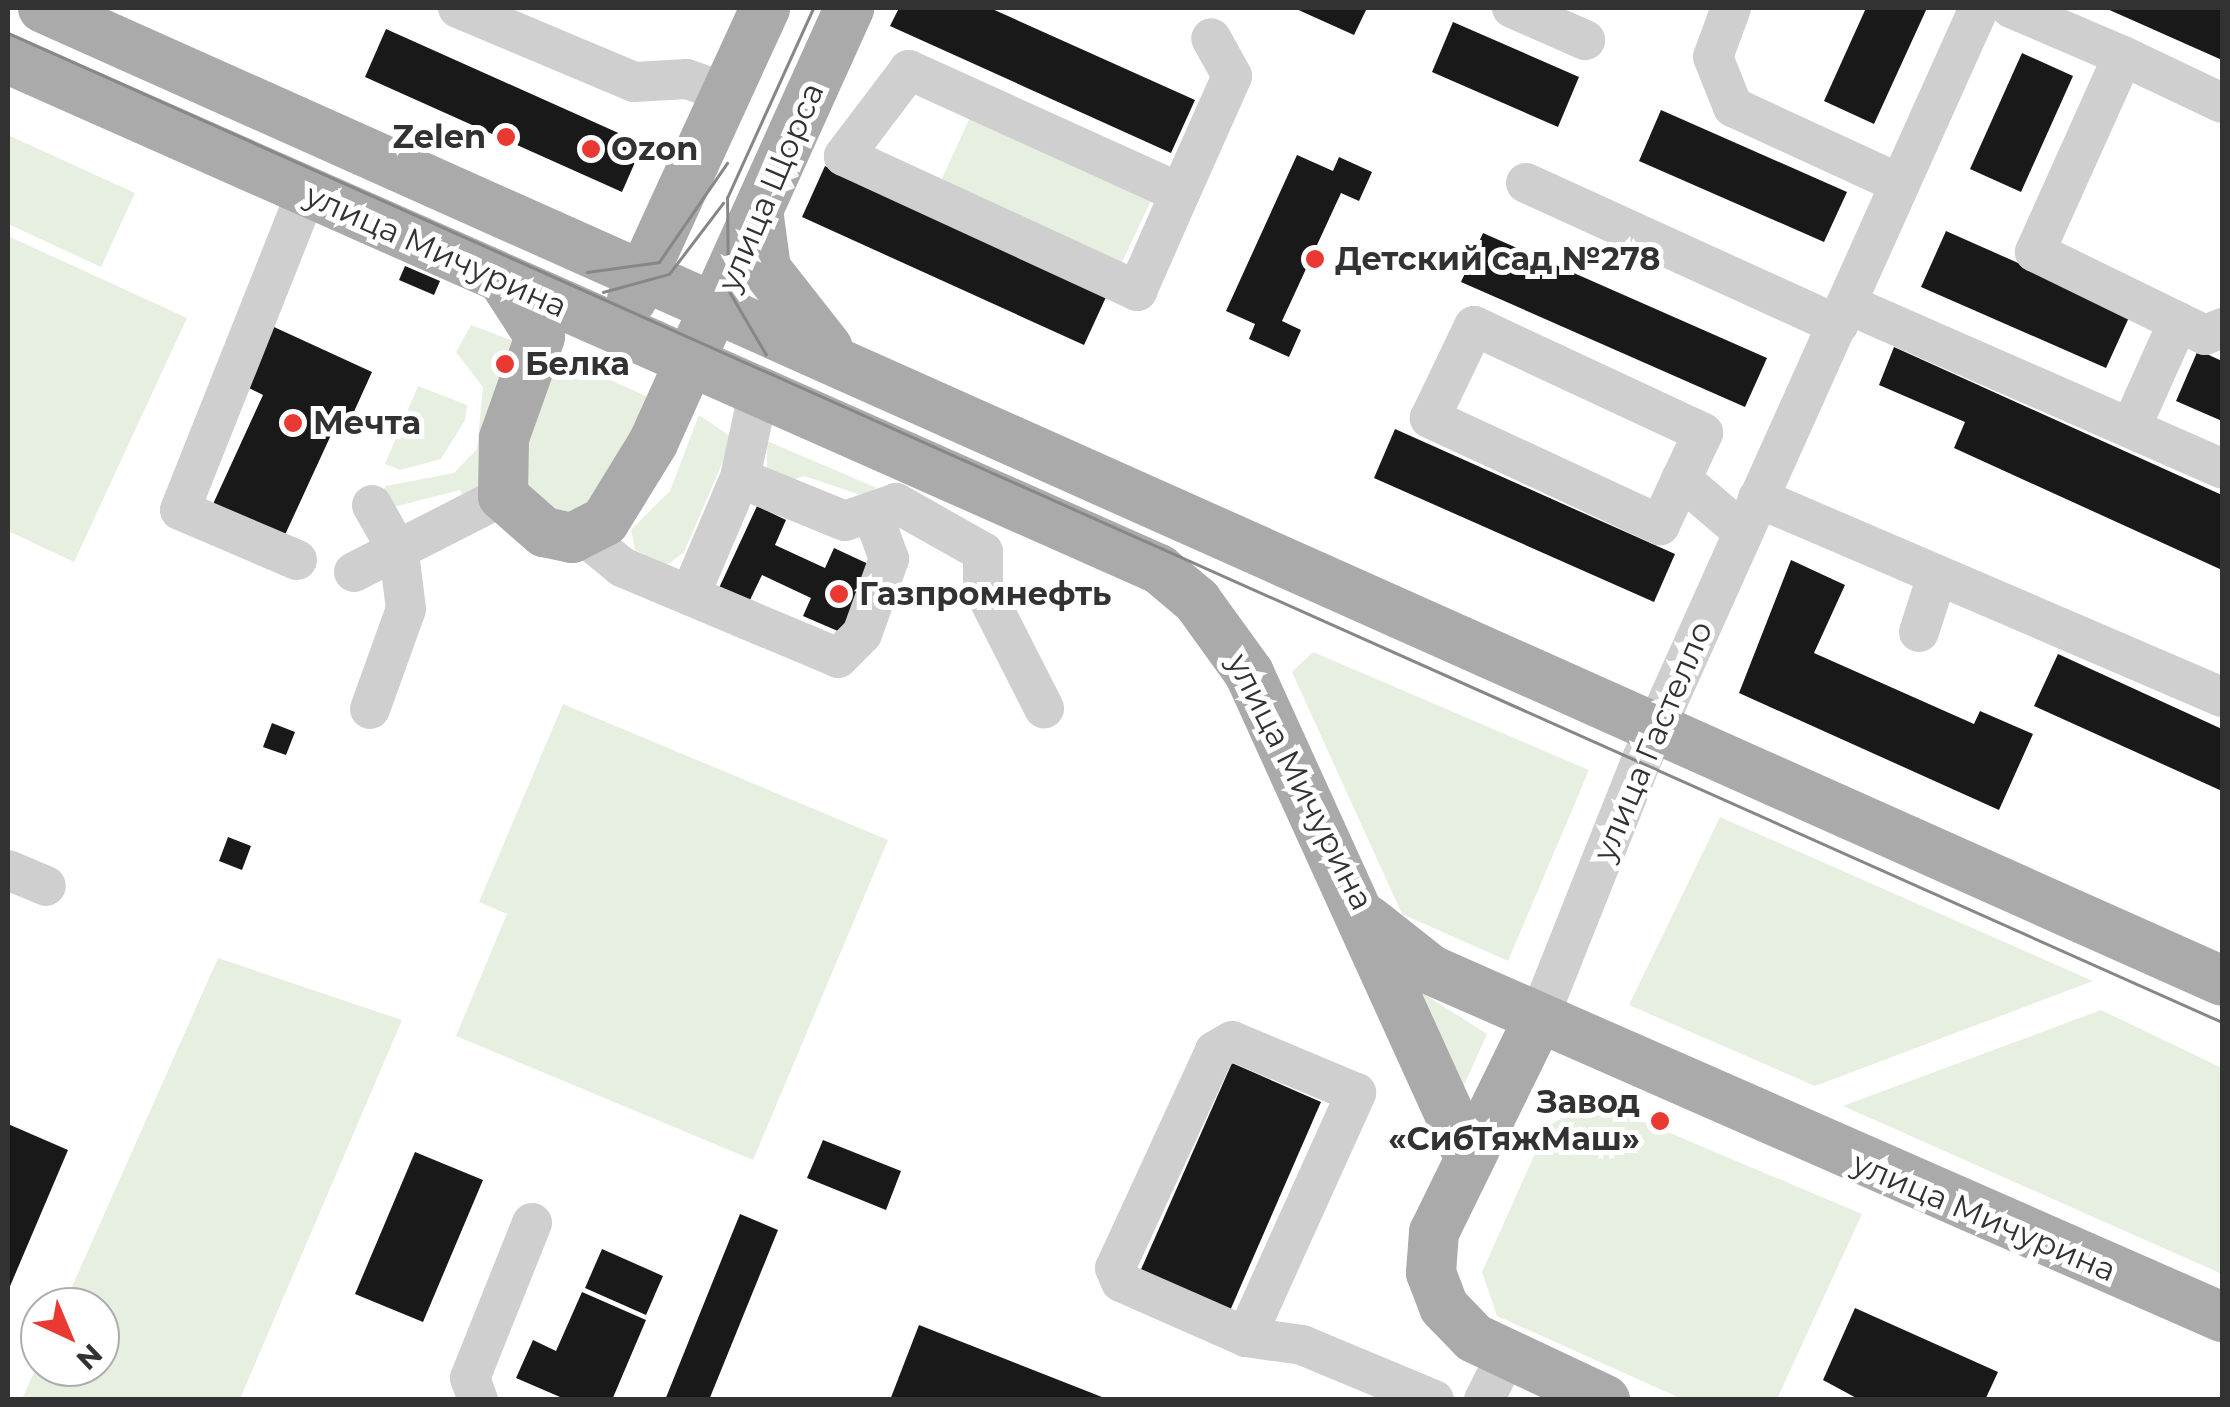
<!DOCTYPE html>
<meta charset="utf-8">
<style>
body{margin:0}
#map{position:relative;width:2230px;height:1407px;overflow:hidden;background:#fff;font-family:Montserrat,sans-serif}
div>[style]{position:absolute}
.green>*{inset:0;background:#e7efe1}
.building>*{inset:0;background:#191919}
.minor>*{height:40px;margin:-20px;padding:0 20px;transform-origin:20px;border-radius:20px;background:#cfcfcf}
.major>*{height:50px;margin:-25px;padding:0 25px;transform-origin:25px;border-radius:25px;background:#aaa}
.tram>*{height:2.5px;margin:-1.25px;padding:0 1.25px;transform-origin:1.25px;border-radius:1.25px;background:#878787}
.dots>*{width:28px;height:28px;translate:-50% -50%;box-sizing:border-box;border:5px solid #fff;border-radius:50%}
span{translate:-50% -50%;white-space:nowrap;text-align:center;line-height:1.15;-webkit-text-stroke:10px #fff;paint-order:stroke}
.poi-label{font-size:32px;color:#323232;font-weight:700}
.right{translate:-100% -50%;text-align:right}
.left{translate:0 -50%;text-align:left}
.street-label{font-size:32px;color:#323232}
.frame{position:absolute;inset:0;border:10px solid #323232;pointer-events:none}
.north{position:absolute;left:20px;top:1287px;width:100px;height:100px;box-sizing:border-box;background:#fff;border:2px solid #adadad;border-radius:50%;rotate:136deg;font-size:28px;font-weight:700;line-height:40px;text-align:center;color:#323232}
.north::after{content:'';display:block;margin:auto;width:35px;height:45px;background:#ea3833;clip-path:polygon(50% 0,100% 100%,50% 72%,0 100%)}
</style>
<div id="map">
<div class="green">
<i style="clip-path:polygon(974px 109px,1155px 192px,1117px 273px,937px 189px)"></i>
<i style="clip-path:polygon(8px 135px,135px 193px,101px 267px,8px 224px)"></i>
<i style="clip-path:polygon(8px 236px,187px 318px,74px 562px,8px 531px)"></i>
<i style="clip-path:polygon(471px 325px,521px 344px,482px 494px,466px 502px,460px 490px,390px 508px,380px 494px,386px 486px,454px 473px,477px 449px,483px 387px,456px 352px)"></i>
<i style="clip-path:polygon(558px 356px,648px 397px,622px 457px,583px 508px,569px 511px,550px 510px,525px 489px,522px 443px)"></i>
<i style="clip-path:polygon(418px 386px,467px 405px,465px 420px,441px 459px,400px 470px,385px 464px)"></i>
<i style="clip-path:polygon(699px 415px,733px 438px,684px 552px,667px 565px,635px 550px,631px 530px,670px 491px)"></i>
<i style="clip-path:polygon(767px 441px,877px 488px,861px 495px,804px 476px,784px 483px,767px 473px)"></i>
<i style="clip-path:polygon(1313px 652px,1589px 770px,1508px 961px,1402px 914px,1292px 672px)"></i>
<i style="clip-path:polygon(563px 704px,888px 840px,753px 1160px,456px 1036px,507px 914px,479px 902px)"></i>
<i style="clip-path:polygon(1720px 817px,2093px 981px,1815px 1086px,1629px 1005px)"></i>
<i style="clip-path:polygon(218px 958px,402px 1020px,240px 1399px,22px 1399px,40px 1359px,40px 1367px,100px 1367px,100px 1307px,63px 1307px)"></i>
<i style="clip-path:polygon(1413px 987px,1487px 1034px,1461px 1092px)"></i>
<i style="clip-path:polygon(2101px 1010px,2222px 1068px,2222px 1274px,1843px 1106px)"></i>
<i style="clip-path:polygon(1592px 1100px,1862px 1214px,1777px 1399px,1682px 1399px,1497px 1316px,1482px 1272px,1547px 1127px)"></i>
</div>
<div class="building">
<i style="clip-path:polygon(899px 8px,990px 8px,1195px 100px,1171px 153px,890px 26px)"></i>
<i style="clip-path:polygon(1294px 8px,1367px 8px,1354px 35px)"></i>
<i style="clip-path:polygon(1866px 8px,1927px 8px,1874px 124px,1824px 101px)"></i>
<i style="clip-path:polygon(2105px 8px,2222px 8px,2222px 60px)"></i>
<i style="clip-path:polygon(1453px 22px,1579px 77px,1558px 127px,1432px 72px)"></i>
<i style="clip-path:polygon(386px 29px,643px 144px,622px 192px,365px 77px)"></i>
<i style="clip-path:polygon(2022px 53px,2073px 76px,2021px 192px,1970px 169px)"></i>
<i style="clip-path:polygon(1661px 110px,1847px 192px,1824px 242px,1639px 161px)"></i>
<i style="clip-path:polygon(1297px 155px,1333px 171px,1339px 157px,1372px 172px,1359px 201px,1341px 193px,1282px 321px,1301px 330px,1289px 357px,1249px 339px,1255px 324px,1226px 311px)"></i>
<i style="clip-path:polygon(825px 166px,1107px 295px,1084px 345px,802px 217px)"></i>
<i style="clip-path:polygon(1946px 231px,2131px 313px,2106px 368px,1921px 287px)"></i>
<i style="clip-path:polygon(1483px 233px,1767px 358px,1745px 407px,1461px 282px)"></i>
<i style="clip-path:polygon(405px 266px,440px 281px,434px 295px,399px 280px)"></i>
<i style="clip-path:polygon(274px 327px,372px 372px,347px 427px,337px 422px,284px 537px,213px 504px,263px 395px,247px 387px)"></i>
<i style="clip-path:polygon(1894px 347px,2222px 495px,2222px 570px,1954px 448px,1965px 422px,1879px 385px)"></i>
<i style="clip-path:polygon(2198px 350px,2222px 361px,2222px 421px,2176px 401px)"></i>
<i style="clip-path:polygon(1395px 429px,1675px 554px,1654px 602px,1374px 478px)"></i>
<i style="clip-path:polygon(757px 506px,786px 520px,775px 545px,825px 568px,834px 548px,877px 568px,847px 635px,803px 616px,811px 598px,762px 575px,749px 602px,719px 588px)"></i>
<i style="clip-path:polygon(1791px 560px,1845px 585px,1814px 653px,1974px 724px,1980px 711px,2033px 734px,1999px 810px,1739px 693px)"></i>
<i style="clip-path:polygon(2058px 654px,2222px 729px,2222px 791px,2034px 706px)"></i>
<i style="clip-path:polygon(272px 723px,295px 732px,286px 755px,263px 747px)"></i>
<i style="clip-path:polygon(228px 837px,251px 846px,242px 870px,219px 861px)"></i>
<i style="clip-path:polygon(1232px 1063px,1321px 1102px,1229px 1313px,1139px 1274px)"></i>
<i style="clip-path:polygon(8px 1124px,68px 1150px,8px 1291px)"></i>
<i style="clip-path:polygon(823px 1140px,901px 1171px,886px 1210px,807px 1178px)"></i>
<i style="clip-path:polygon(415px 1152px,483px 1180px,423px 1322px,355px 1294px)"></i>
<i style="clip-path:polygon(740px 1214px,778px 1230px,709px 1400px,665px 1400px)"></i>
<i style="clip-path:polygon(602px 1249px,663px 1276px,646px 1315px,585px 1288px)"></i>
<i style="clip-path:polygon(582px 1292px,646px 1320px,612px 1400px,567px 1400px,516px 1378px,533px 1340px,556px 1351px)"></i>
<i style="clip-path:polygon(1855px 1308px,1998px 1372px,1985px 1400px,1860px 1400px,1823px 1380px)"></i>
<i style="clip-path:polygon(919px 1325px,1107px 1399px,1107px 1400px,890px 1400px)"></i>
</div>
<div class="minor">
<i style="left:458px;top:8px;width:191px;rotate:22.8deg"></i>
<i style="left:634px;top:82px;width:53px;rotate:-3.2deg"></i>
<i style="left:687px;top:79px;width:41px;rotate:19.7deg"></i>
<i style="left:1512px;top:8px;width:80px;rotate:23.7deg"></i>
<i style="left:1731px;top:8px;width:52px;rotate:110.2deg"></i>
<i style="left:1713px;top:57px;width:54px;rotate:68.2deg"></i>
<i style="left:1733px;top:107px;width:182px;rotate:24.7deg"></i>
<i style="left:2011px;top:8px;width:122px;rotate:23.2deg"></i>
<i style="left:2222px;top:103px;width:110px;rotate:-154.6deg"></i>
<i style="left:2123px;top:56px;width:215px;rotate:114.2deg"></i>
<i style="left:2035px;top:252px;width:189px;rotate:26deg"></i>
<i style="left:2205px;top:335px;width:18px;rotate:-22deg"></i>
<i style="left:1526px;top:183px;width:343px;rotate:24.5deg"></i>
<i style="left:1180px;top:193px;width:298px;rotate:-155.6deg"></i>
<i style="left:909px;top:70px;width:108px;rotate:127.1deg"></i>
<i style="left:844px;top:156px;width:323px;rotate:24.7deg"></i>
<i style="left:1137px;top:291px;width:107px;rotate:-66.3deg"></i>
<i style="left:1180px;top:193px;width:128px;rotate:-66deg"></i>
<i style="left:1232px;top:76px;width:43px;rotate:-118.9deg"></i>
<i style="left:1847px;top:304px;width:410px;rotate:23.7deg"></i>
<i style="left:1474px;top:326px;width:253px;rotate:25deg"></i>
<i style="left:1703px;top:433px;width:102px;rotate:115.1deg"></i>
<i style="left:1660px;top:525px;width:254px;rotate:-155.1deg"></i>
<i style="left:1430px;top:418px;width:102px;rotate:-64.4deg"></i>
<i style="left:2132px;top:425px;width:113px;rotate:-65.9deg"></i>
<i style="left:740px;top:478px;width:113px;rotate:22.3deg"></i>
<i style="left:845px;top:521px;width:52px;rotate:-19.1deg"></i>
<i style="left:1681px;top:479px;width:82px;rotate:40.5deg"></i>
<i style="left:1758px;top:498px;width:505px;rotate:23.21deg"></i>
<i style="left:582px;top:534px;width:52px;rotate:39.5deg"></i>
<i style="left:622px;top:567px;width:234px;rotate:22.8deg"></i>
<i style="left:838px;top:658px;width:34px;rotate:-45deg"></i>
<i style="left:862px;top:634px;width:80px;rotate:-70.2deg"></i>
<i style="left:889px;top:559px;width:47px;rotate:-110deg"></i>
<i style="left:873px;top:515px;width:26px;rotate:-28deg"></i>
<i style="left:896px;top:503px;width:100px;rotate:29.4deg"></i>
<i style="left:983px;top:552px;width:36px;rotate:90deg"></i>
<i style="left:983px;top:588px;width:135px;rotate:63.1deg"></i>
<i style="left:297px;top:560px;width:127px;rotate:-156.9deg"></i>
<i style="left:180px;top:510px;width:340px;rotate:-68.3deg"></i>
<i style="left:354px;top:572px;width:167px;rotate:-27deg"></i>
<i style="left:690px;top:595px;width:127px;rotate:-66.9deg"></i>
<i style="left:740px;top:478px;width:86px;rotate:-77.9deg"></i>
<i style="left:1919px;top:632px;width:56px;rotate:-72.2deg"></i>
<i style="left:370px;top:709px;width:106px;rotate:-70.2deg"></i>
<i style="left:406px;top:609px;width:56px;rotate:-97.1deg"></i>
<i style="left:399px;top:553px;width:55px;rotate:-119.4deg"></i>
<i style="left:8px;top:870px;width:41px;rotate:22.8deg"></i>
<i style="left:1538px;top:1020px;width:279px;rotate:-68.3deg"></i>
<i style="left:1641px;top:761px;width:825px;rotate:-65.83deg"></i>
<i style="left:1246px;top:1337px;width:268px;rotate:-65.7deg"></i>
<i style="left:1356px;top:1093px;width:134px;rotate:-157.2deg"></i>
<i style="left:1232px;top:1041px;width:20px;rotate:150deg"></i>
<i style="left:1215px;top:1051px;width:239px;rotate:114.7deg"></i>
<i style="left:1115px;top:1268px;width:15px;rotate:67deg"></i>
<i style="left:1121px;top:1282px;width:137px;rotate:23.7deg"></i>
<i style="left:1246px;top:1337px;width:57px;rotate:8.1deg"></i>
<i style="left:1302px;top:1345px;width:143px;rotate:22.6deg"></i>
<i style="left:478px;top:1400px;width:23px;rotate:-110deg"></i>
<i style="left:470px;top:1378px;width:167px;rotate:-68.2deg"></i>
<i style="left:1484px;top:1400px;width:51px;rotate:-63.4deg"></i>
</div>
<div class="major">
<i style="left:43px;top:8px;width:2386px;rotate:24.06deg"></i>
<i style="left:8px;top:59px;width:1259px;rotate:23.9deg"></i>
<i style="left:1159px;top:569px;width:50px;rotate:40.1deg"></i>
<i style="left:1197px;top:601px;width:89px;rotate:54.2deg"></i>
<i style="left:1249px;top:673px;width:532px;rotate:65.56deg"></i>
<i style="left:759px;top:217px;width:52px;rotate:82.3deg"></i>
<i style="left:766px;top:269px;width:100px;rotate:51.9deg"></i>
<i style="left:505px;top:283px;width:64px;rotate:57.1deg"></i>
<i style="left:540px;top:337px;width:107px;rotate:109.6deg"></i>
<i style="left:504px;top:438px;width:58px;rotate:91deg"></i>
<i style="left:503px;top:496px;width:55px;rotate:41.3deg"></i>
<i style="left:544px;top:532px;width:29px;rotate:12deg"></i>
<i style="left:572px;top:538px;width:37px;rotate:-27deg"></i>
<i style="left:605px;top:521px;width:92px;rotate:-58.4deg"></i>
<i style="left:653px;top:443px;width:477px;rotate:-65.7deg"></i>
<i style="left:632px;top:299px;width:320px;rotate:-65.4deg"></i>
<i style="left:1368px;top:920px;width:80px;rotate:38.4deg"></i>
<i style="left:1431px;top:970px;width:864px;rotate:23.69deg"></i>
<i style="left:1538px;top:1020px;width:236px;rotate:116.1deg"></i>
<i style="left:1434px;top:1232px;width:41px;rotate:94.2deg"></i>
<i style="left:1431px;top:1273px;width:36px;rotate:69deg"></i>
<i style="left:1444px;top:1307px;width:43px;rotate:45.9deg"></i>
<i style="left:1474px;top:1338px;width:145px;rotate:25.3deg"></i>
</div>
<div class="tram">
<i style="left:8px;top:33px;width:2425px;rotate:24.07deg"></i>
<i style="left:587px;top:272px;width:73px;rotate:-7.9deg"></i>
<i style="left:659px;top:262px;width:120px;rotate:-55.5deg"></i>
<i style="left:603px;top:292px;width:68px;rotate:-15.3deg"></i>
<i style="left:669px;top:274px;width:89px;rotate:-52.7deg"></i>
<i style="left:766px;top:355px;width:75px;rotate:-120.3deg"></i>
<i style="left:728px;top:290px;width:92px;rotate:-90.6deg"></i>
<i style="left:727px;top:198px;width:209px;rotate:-65.6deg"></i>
</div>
<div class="dots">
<i style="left:506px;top:137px;background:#ea3833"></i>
<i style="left:591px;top:149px;background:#ea3833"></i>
<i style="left:1315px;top:259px;background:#ea3833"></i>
<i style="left:505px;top:364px;background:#ea3833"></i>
<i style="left:293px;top:423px;background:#ea3833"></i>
<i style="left:839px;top:594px;background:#ea3833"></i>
<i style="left:1660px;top:1121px;background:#ea3833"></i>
</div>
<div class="poi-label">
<span class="right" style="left:486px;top:137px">Zelen</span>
<span class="left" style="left:611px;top:149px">Ozon</span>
<span class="left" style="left:1335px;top:259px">Детский сад №278</span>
<span class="left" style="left:525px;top:364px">Белка</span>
<span class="left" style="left:313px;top:423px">Мечта</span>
<span class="left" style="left:859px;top:594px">Газпромнефть</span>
<span class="right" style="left:1640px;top:1121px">Завод<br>«СибТяжМаш»</span>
</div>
<div class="street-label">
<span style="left:771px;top:187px;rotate:-67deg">улица Щорса</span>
<span style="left:436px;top:251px;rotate:24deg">улица Мичурина</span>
<span style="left:1653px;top:741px;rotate:-67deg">улица Гастелло</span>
<span style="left:1300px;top:782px;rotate:63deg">улица Мичурина</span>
<span style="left:1984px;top:1217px;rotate:23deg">улица Мичурина</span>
</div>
<div class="frame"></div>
<div class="north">N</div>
</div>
